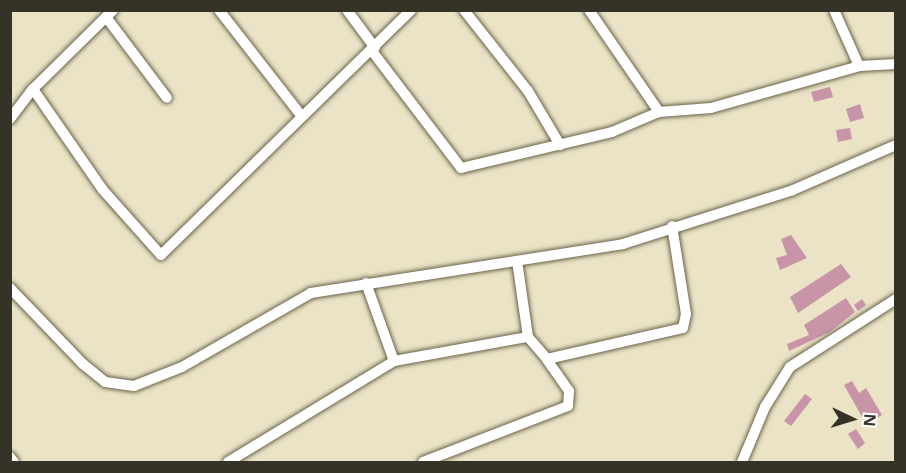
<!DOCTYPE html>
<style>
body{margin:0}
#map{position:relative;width:906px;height:473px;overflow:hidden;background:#eae3c6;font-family:"Noto Sans",sans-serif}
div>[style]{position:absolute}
.building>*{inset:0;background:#c895a8}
.roads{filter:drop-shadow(0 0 2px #6a634a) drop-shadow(0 0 2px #6a634a)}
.minor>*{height:10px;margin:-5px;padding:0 5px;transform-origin:5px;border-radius:5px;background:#fff}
span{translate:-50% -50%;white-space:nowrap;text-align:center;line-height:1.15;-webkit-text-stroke:4.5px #fff;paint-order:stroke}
.frame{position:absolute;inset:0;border:12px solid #353227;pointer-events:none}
.north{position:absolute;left:822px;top:389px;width:60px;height:60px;-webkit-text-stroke:4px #fff;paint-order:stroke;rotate:94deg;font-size:16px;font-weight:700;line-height:24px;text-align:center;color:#353227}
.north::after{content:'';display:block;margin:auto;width:21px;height:27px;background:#353227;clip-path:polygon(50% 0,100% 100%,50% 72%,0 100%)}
</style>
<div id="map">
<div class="building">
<i style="clip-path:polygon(830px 87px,833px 97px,814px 102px,811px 92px)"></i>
<i style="clip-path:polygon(860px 104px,864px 118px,850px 122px,846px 109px)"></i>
<i style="clip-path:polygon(850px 128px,852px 139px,838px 142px,836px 130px)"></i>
<i style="clip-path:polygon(791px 235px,807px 258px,780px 270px,776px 258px,787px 255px,781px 239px)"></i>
<i style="clip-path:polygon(841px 264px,851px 277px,798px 313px,790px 297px)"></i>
<i style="clip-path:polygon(846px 298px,855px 312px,830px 332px,789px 351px,787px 344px,809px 335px,804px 325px)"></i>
<i style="clip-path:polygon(862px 299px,866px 305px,858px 311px,854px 305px)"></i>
<i style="clip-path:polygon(852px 381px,859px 393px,866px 388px,882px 415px,866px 424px,844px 385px)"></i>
<i style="clip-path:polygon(805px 394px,812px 399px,791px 426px,784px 421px)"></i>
<i style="clip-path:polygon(856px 429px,865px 443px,858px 449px,848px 434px)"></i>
</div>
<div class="roads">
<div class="minor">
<i style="left:219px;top:10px;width:132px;rotate:52.1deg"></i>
<i style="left:347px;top:10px;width:47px;rotate:53.6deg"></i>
<i style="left:464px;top:10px;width:103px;rotate:51.7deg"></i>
<i style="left:528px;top:91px;width:63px;rotate:59.3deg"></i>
<i style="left:589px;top:10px;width:124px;rotate:55.5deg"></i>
<i style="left:834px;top:10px;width:61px;rotate:65.9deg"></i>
<i style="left:106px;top:17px;width:101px;rotate:53deg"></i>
<i style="left:372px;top:51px;width:147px;rotate:52.7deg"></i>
<i style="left:461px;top:168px;width:155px;rotate:-13.4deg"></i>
<i style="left:612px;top:132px;width:51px;rotate:-23.1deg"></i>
<i style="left:659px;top:112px;width:52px;rotate:-4.4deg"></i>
<i style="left:711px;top:108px;width:154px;rotate:-15.8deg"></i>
<i style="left:859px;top:66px;width:37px;rotate:-3deg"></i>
<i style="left:33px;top:89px;width:123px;rotate:55.3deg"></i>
<i style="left:103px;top:190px;width:87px;rotate:48.3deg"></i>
<i style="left:161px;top:255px;width:350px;rotate:-44.4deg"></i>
<i style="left:10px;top:119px;width:38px;rotate:-53deg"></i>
<i style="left:33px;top:89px;width:112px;rotate:-44.6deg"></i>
<i style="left:366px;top:283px;width:83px;rotate:70.3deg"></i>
<i style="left:10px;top:288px;width:105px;rotate:46.2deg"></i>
<i style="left:83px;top:364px;width:28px;rotate:39deg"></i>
<i style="left:105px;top:382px;width:29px;rotate:8deg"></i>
<i style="left:134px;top:386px;width:52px;rotate:-21.6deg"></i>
<i style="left:182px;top:367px;width:149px;rotate:-29.8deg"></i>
<i style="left:311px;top:293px;width:316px;rotate:-8.9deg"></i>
<i style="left:623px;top:244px;width:178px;rotate:-17.6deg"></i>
<i style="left:793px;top:190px;width:112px;rotate:-23.6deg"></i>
<i style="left:528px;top:337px;width:29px;rotate:49deg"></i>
<i style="left:547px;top:359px;width:139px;rotate:-12.8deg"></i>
<i style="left:683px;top:328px;width:14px;rotate:-78deg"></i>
<i style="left:686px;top:314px;width:89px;rotate:-99deg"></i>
<i style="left:10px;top:457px;width:6px;rotate:51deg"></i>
<i style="left:228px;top:462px;width:194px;rotate:-31.3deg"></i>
<i style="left:394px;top:361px;width:136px;rotate:-10.2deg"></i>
<i style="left:528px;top:337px;width:77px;rotate:-98.2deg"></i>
<i style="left:423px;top:462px;width:155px;rotate:-21.1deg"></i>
<i style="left:568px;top:406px;width:15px;rotate:-86deg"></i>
<i style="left:569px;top:391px;width:39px;rotate:-125deg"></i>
<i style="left:742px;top:462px;width:60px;rotate:-67.3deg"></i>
<i style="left:765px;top:407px;width:47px;rotate:-58deg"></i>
<i style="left:790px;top:367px;width:126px;rotate:-32.7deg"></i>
</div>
</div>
<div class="frame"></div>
<div class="north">N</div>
</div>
